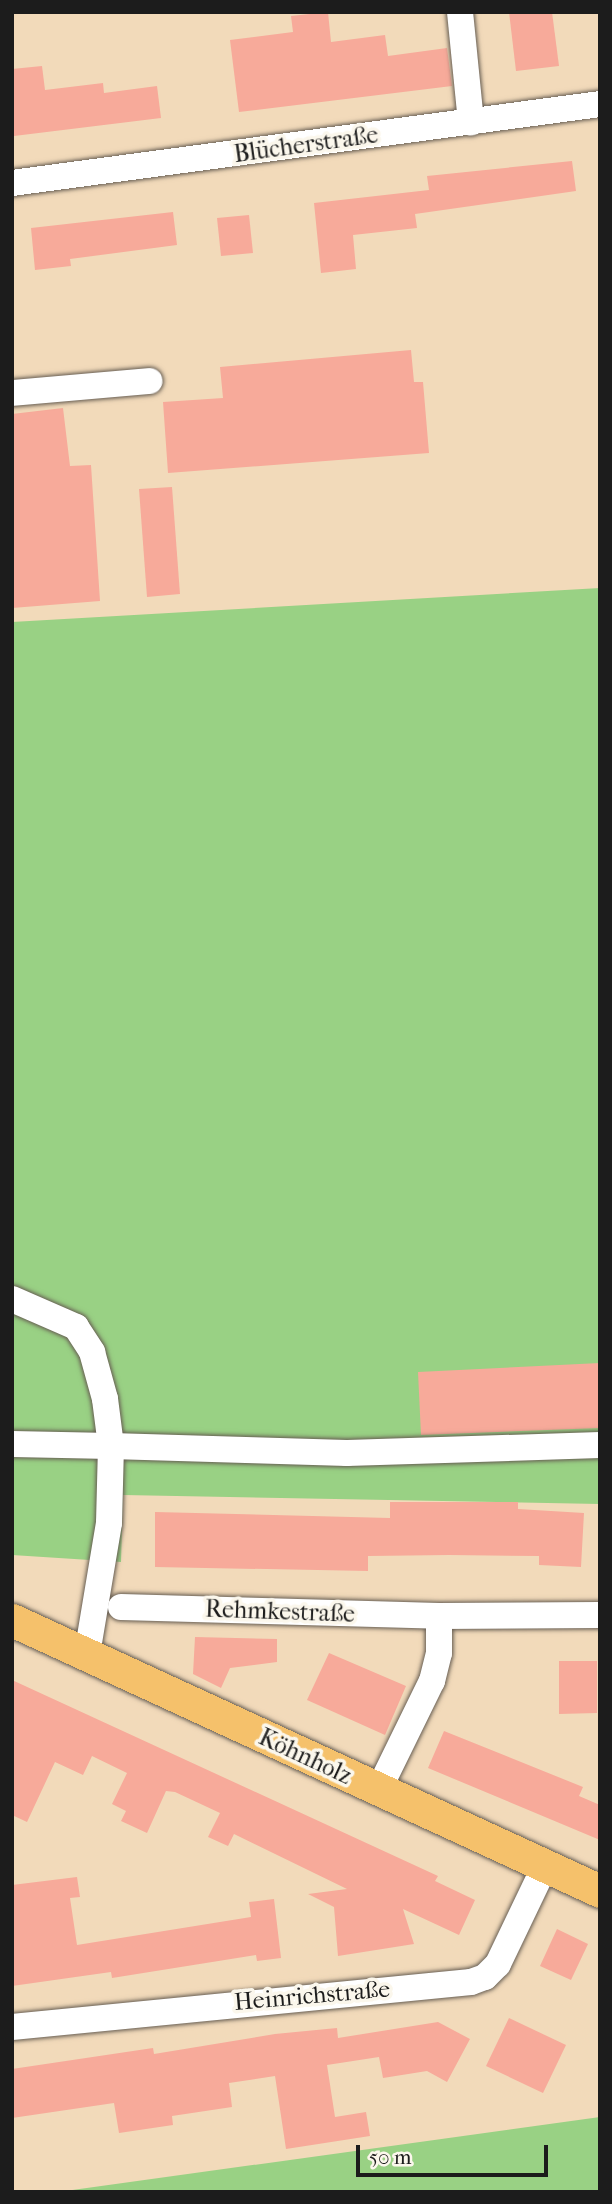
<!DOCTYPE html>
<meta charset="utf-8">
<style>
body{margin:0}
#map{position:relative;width:612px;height:2204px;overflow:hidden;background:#f2daba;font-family:"IM FELL French Canon",serif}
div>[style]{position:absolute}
.green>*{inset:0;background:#99d184}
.building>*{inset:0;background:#f7aa9a}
.roads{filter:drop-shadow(0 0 2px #675e53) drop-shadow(0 0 2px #675e53)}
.minor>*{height:26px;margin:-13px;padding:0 13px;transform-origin:13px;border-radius:13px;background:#fff}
.major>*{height:33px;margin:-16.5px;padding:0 16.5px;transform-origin:16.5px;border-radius:16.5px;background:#f5c16b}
span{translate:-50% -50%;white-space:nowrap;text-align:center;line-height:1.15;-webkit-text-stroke:7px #fbf7ec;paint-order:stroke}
.street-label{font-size:24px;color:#1c1c1c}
.frame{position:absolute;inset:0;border:14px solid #1c1c1c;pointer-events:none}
.scale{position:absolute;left:356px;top:2145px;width:192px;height:32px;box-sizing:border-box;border:4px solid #1c1c1c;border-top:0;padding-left:9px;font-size:21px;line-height:24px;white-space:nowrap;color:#1c1c1c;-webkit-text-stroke:5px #fbf7ec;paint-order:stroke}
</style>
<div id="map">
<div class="green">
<i style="clip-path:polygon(600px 588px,600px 1504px,123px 1495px,121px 1562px,12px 1555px,12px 622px)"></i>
<i style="clip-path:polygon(600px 2117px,600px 2192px,58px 2192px)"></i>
</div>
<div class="building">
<i style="clip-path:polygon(328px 12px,331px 42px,385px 35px,388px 56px,447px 48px,452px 86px,239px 112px,230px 40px,293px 32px,291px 16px)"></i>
<i style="clip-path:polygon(509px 12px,552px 12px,559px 66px,516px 71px)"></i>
<i style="clip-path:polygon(42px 66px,45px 90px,103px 83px,104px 93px,157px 86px,161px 118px,14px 136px,12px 69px)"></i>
<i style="clip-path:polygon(572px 161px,576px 191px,415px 214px,417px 228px,353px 235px,356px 269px,321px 273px,314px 203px,429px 190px,427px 176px)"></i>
<i style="clip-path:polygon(173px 212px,177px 245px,70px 259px,71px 266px,35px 270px,31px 228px)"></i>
<i style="clip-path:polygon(249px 215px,253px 253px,221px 256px,217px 218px)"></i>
<i style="clip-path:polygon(411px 350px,414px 382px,423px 382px,429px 453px,168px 473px,163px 402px,223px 398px,220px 367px)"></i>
<i style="clip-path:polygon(63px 408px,70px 466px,91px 465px,100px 601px,12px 608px,12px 414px)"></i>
<i style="clip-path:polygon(172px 487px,180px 594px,147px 597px,139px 489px)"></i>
<i style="clip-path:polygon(600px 1363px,600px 1428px,421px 1435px,418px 1372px)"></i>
<i style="clip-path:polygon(390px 1502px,518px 1502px,518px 1509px,584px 1513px,581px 1567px,539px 1565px,539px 1556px,449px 1555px,368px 1556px,368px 1571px,155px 1567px,155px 1512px,390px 1518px)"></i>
<i style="clip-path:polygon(195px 1637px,277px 1639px,277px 1662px,230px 1668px,221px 1688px,193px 1674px)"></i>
<i style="clip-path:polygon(329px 1653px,406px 1686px,385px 1735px,307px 1700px)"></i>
<i style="clip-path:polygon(559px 1661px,597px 1661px,597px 1713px,559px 1714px)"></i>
<i style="clip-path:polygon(12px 1680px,438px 1876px,435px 1881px,475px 1900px,459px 1935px,403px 1909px,414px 1944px,338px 1956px,334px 1907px,308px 1894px,347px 1889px,234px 1834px,228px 1846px,208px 1837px,220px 1813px,175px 1792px,166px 1791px,147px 1833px,121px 1821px,126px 1811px,112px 1804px,127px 1773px,92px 1756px,83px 1775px,55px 1762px,27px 1822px,12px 1815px)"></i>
<i style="clip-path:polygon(444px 1731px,583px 1787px,579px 1796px,600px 1805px,600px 1840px,428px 1768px)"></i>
<i style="clip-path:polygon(77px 1877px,80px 1897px,70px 1898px,77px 1945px,251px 1917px,249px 1902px,274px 1899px,281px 1958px,257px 1961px,256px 1955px,112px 1978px,111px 1972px,12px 1986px,12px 1885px)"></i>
<i style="clip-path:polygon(557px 1929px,588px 1944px,571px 1980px,540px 1966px)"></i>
<i style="clip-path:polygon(509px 2018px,566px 2045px,543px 2093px,486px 2066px)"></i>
<i style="clip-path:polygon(438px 2022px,470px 2039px,447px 2082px,427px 2071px,383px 2078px,379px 2057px,327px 2065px,335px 2117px,366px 2112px,370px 2136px,286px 2149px,275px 2076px,229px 2083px,232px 2107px,172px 2116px,173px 2125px,119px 2133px,114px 2103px,12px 2118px,12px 2069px,153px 2048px,154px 2054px,275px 2034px,337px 2028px,338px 2038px)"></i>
</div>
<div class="roads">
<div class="minor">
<i style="left:460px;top:12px;width:111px;rotate:84.3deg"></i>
<i style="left:12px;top:183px;width:593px;rotate:-7.65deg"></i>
<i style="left:12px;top:393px;width:138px;rotate:-5deg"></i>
<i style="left:12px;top:1299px;width:70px;rotate:23.6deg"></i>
<i style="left:76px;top:1327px;width:30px;rotate:57deg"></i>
<i style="left:92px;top:1352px;width:49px;rotate:74.5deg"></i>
<i style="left:105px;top:1399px;width:47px;rotate:82.7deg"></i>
<i style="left:111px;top:1446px;width:236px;rotate:1.7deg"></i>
<i style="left:347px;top:1453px;width:253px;rotate:-1.8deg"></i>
<i style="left:12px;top:1444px;width:99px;rotate:1.2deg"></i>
<i style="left:111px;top:1446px;width:77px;rotate:91.5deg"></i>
<i style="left:109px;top:1523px;width:133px;rotate:99.5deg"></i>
<i style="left:121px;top:1607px;width:318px;rotate:1.6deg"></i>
<i style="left:439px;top:1616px;width:161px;rotate:-0.4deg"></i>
<i style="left:378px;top:1791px;width:123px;rotate:-63.9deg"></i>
<i style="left:432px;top:1681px;width:29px;rotate:-76deg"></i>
<i style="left:439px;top:1653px;width:37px;rotate:-90deg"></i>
<i style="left:12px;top:2027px;width:461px;rotate:-5.6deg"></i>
<i style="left:471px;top:1982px;width:15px;rotate:-20deg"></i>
<i style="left:485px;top:1977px;width:18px;rotate:-45deg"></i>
<i style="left:498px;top:1964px;width:109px;rotate:-64.4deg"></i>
</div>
<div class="major">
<i style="left:12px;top:1620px;width:647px;rotate:24.74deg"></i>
</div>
</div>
<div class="street-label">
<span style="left:306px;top:145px;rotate:-8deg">Blücherstraße</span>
<span style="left:280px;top:1612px;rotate:2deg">Rehmkestraße</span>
<span style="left:305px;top:1757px;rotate:25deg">Köhnholz</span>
<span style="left:312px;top:1996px;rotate:-5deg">Heinrichstraße</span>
</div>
<div class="frame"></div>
<div class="scale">50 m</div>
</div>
